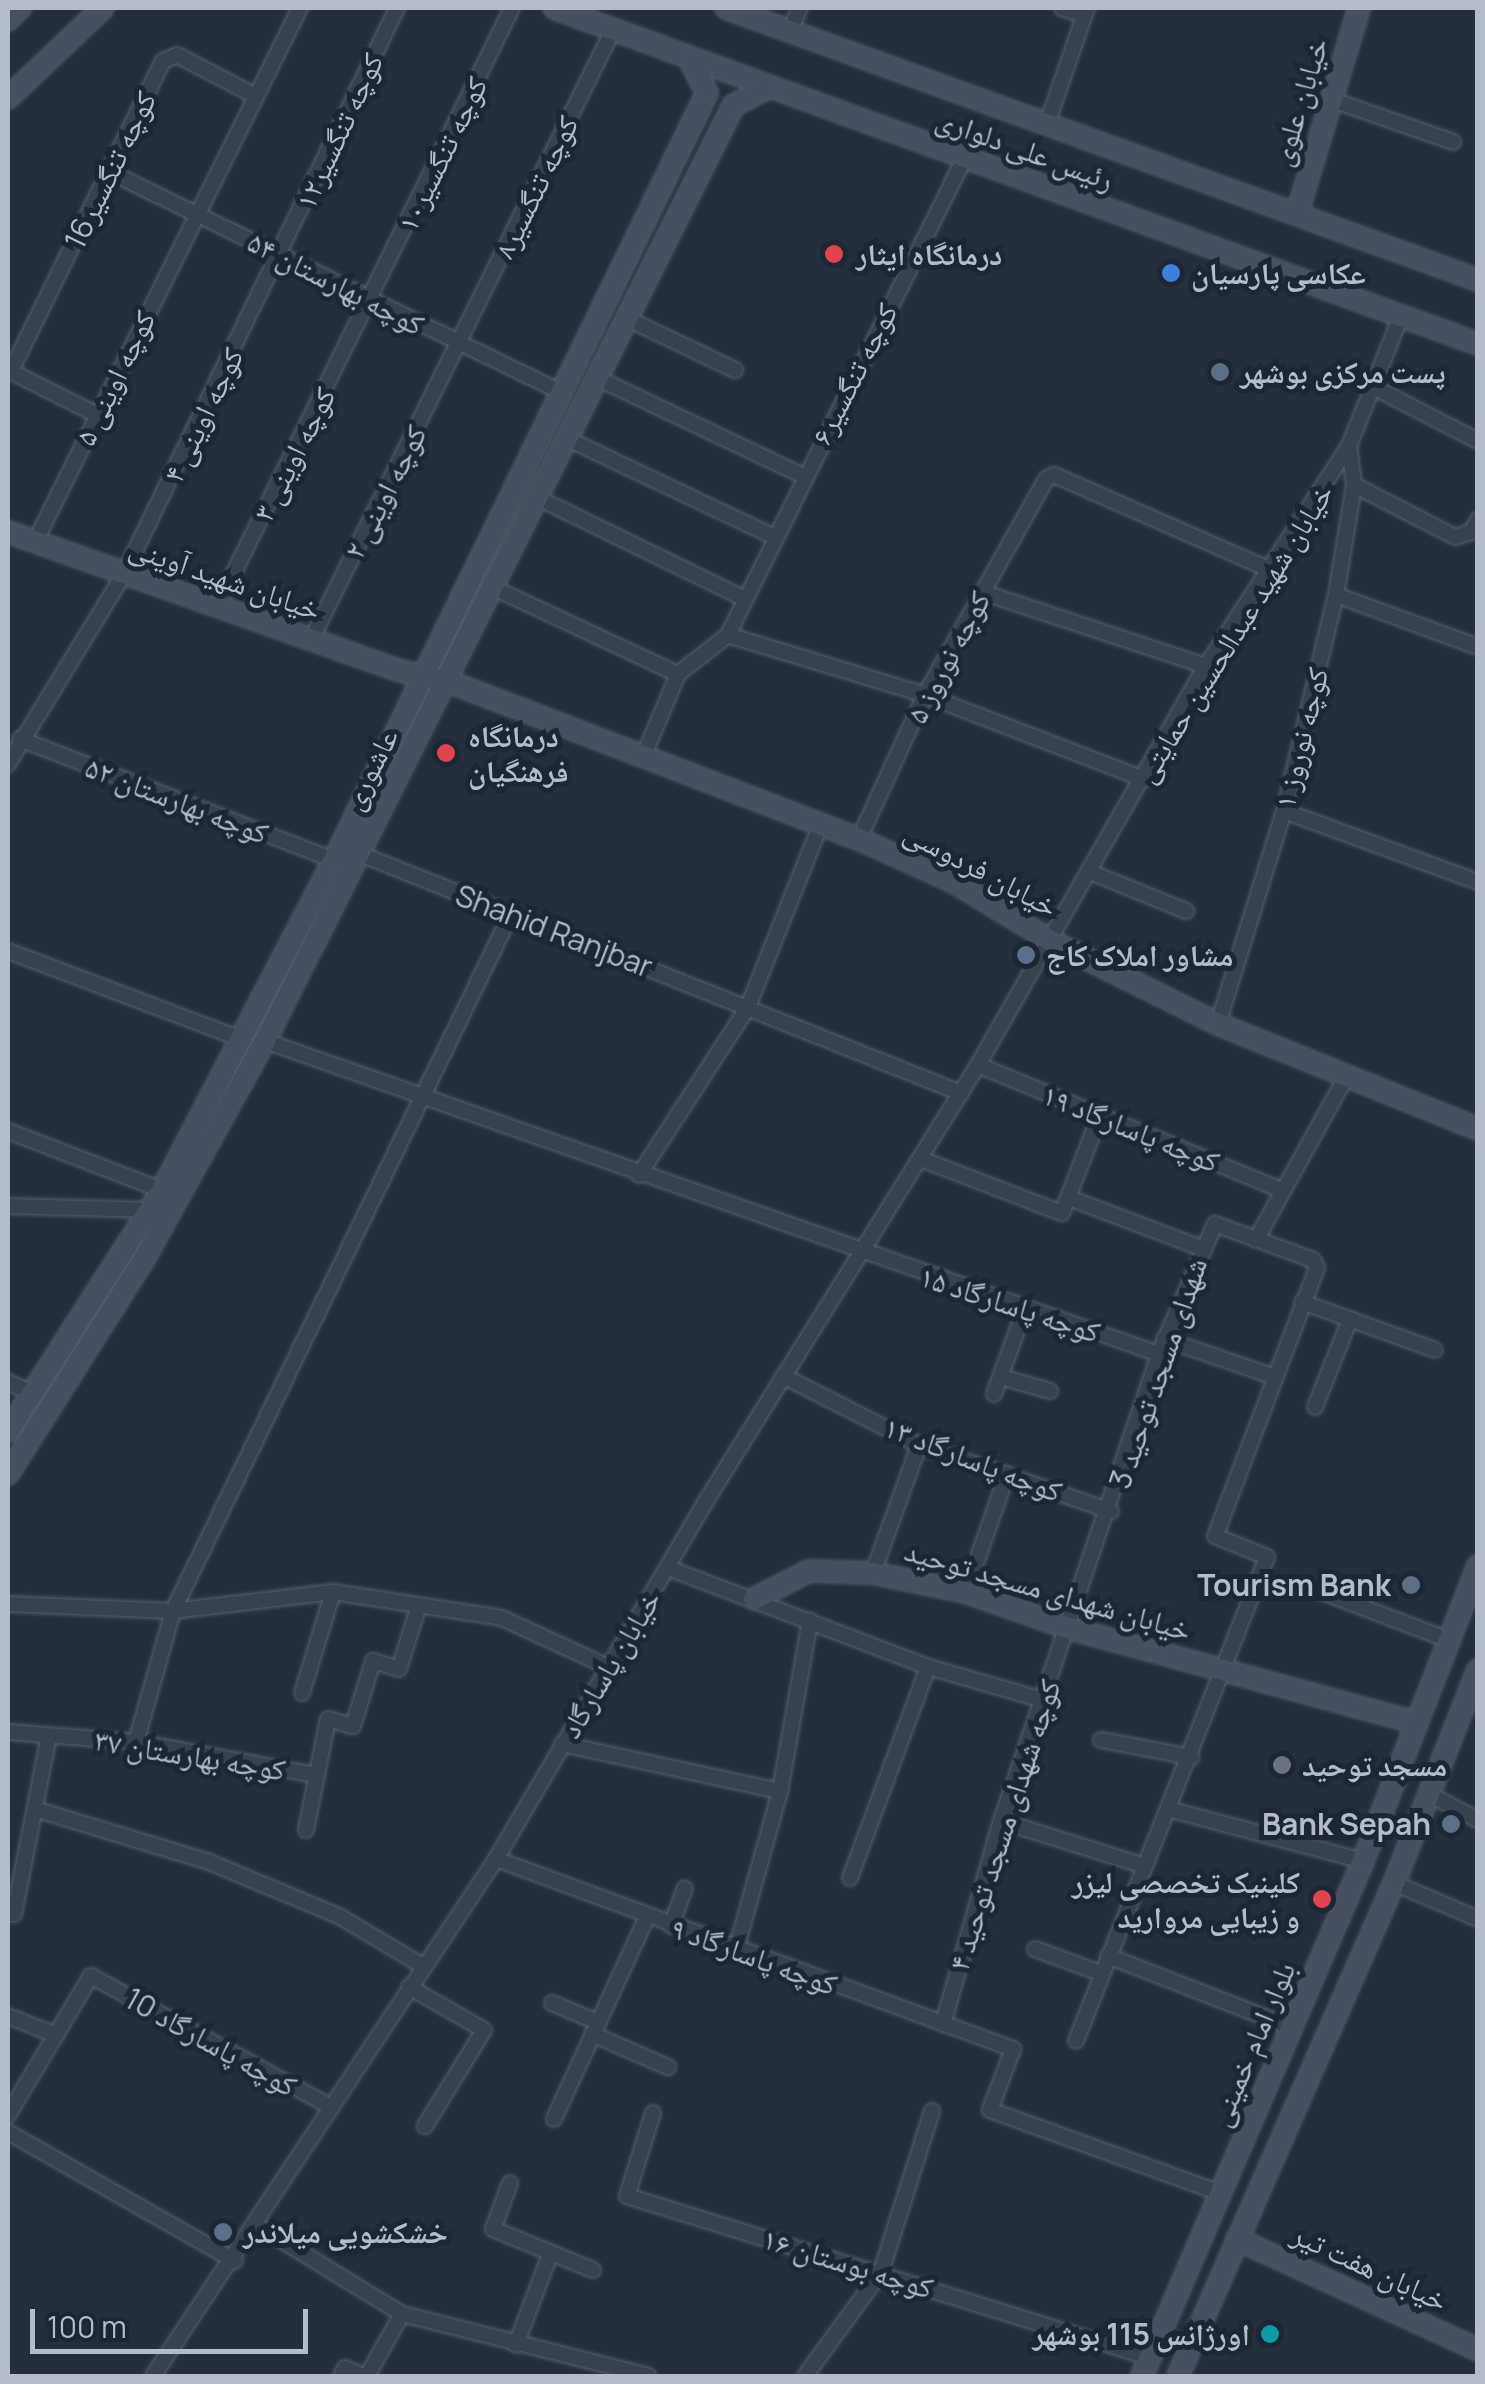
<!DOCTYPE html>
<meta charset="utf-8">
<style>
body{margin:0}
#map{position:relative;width:1485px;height:2384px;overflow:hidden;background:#242f3e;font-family:Manrope,"Noto Naskh Arabic",sans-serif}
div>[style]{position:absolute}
.roads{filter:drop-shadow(0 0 2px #565f6c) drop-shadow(0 0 2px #565f6c)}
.street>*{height:14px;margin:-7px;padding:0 7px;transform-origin:7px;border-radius:7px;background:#38414e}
.secondary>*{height:20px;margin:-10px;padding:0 10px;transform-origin:10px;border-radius:10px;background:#465061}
.dots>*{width:28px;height:28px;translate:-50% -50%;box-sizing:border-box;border:5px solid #1d2633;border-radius:50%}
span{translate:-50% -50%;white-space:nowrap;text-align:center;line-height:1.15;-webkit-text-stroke:10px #1d2633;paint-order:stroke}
.street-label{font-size:30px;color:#b4bcc9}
.poi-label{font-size:30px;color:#b4bcc9;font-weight:700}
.left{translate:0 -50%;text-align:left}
.right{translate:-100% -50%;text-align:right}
.frame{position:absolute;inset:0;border:10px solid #b4bcc9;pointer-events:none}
.scale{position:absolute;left:30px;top:2309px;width:278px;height:45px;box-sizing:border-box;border:5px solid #b4bcc9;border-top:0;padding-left:12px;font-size:30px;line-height:35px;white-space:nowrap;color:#b4bcc9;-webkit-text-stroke:8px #1d2633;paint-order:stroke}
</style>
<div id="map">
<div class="roads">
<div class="street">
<i style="left:1062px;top:8px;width:23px;rotate:18deg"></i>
<i style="left:790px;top:31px;width:25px;rotate:-67deg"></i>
<i style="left:1332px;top:100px;width:128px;rotate:19.1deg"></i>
<i style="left:1047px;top:124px;width:123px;rotate:-71deg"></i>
<i style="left:110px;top:172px;width:504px;rotate:26.01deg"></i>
<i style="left:626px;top:318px;width:121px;rotate:25.5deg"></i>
<i style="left:8px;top:370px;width:100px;rotate:26.8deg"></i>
<i style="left:11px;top:371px;width:345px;rotate:-63.9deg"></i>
<i style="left:163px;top:61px;width:15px;rotate:-23deg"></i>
<i style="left:177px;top:55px;width:87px;rotate:27.5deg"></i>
<i style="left:597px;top:378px;width:228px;rotate:25.4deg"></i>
<i style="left:1373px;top:387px;width:118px;rotate:27.2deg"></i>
<i style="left:568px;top:439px;width:228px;rotate:25.4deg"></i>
<i style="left:1354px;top:485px;width:114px;rotate:27.2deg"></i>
<i style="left:1455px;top:537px;width:17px;rotate:-17deg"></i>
<i style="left:1471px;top:532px;width:14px;rotate:-60deg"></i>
<i style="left:538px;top:498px;width:230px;rotate:26deg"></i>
<i style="left:35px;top:542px;width:596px;rotate:-63.61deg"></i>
<i style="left:494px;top:588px;width:203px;rotate:25.1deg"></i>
<i style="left:982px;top:592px;width:236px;rotate:18.3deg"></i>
<i style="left:1336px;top:595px;width:151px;rotate:20.1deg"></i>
<i style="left:217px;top:607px;width:668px;rotate:-63.78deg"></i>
<i style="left:728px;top:635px;width:206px;rotate:16.9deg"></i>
<i style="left:925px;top:695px;width:235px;rotate:21deg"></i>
<i style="left:311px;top:640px;width:681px;rotate:-63.66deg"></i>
<i style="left:20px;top:739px;width:337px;rotate:21.1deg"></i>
<i style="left:644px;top:755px;width:88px;rotate:-67.2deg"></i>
<i style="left:678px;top:674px;width:63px;rotate:-38deg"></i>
<i style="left:728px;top:635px;width:531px;rotate:-63.63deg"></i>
<i style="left:8px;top:764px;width:223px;rotate:-58.6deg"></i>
<i style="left:124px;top:574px;width:628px;rotate:-64.25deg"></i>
<i style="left:1284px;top:811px;width:207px;rotate:20.1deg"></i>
<i style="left:859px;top:839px;width:158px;rotate:-65.4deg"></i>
<i style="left:925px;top:695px;width:248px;rotate:-60.7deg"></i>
<i style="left:1046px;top:479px;width:9px;rotate:-27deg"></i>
<i style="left:1054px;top:475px;width:236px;rotate:23.7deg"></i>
<i style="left:360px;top:854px;width:647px;rotate:21.69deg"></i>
<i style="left:1090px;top:872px;width:104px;rotate:22.1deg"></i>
<i style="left:8px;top:951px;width:252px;rotate:20.7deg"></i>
<i style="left:1218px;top:1024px;width:223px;rotate:-72.8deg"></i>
<i style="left:1284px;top:811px;width:222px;rotate:-76.5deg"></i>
<i style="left:1336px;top:595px;width:111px;rotate:-80.7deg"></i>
<i style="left:1354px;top:485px;width:38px;rotate:-97deg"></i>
<i style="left:265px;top:1041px;width:947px;rotate:19.3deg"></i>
<i style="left:978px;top:1065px;width:330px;rotate:22.4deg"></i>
<i style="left:8px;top:1131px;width:165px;rotate:21deg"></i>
<i style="left:921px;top:1159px;width:151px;rotate:21deg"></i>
<i style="left:1062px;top:1213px;width:105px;rotate:-68.8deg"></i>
<i style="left:639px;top:1175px;width:200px;rotate:-57deg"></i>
<i style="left:748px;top:1007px;width:195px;rotate:-68.3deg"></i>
<i style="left:1069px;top:1198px;width:141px;rotate:20.7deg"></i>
<i style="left:8px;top:1206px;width:142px;rotate:1.6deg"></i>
<i style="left:1256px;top:1240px;width:184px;rotate:-61.1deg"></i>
<i style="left:1302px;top:1302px;width:141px;rotate:19.8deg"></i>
<i style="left:1164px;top:1339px;width:114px;rotate:18.9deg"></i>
<i style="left:783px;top:1376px;width:153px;rotate:26.9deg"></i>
<i style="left:919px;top:1445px;width:203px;rotate:19deg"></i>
<i style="left:1001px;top:1377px;width:51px;rotate:15.9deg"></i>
<i style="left:8px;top:1382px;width:26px;rotate:25deg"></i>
<i style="left:994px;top:1394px;width:90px;rotate:-70deg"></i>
<i style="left:1315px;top:1407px;width:95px;rotate:-68.3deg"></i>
<i style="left:668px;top:1568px;width:278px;rotate:20.8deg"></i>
<i style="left:928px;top:1667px;width:120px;rotate:16deg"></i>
<i style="left:873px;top:1573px;width:136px;rotate:-70.2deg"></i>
<i style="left:1314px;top:1589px;width:144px;rotate:20.7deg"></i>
<i style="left:966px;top:1592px;width:125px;rotate:-70.8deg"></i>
<i style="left:8px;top:1604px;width:165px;rotate:2.4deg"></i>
<i style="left:173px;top:1611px;width:161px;rotate:-6.8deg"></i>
<i style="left:333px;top:1592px;width:171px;rotate:8.7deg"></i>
<i style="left:502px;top:1618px;width:117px;rotate:24.8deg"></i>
<i style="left:302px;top:1693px;width:106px;rotate:-72.9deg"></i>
<i style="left:8px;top:1732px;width:128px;rotate:4.5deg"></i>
<i style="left:136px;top:1742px;width:183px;rotate:10.4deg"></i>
<i style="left:1101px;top:1740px;width:92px;rotate:10.7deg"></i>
<i style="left:136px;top:1742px;width:136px;rotate:-74.2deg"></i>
<i style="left:173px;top:1611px;width:775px;rotate:-64.13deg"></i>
<i style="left:562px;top:1744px;width:223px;rotate:12.2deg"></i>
<i style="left:1429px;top:1794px;width:55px;rotate:28deg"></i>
<i style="left:1168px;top:1809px;width:202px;rotate:14.9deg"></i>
<i style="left:38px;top:1810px;width:179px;rotate:16.9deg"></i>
<i style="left:209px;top:1862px;width:141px;rotate:22.6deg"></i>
<i style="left:339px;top:1916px;width:98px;rotate:30.8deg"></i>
<i style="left:1001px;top:1821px;width:151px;rotate:17.4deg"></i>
<i style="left:306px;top:1830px;width:113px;rotate:-78.8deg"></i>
<i style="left:328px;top:1719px;width:26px;rotate:16deg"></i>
<i style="left:353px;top:1726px;width:68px;rotate:-72.9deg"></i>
<i style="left:373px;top:1661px;width:27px;rotate:17deg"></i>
<i style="left:399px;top:1669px;width:67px;rotate:-72.6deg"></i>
<i style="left:496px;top:1859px;width:551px;rotate:20.18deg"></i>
<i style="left:1013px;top:2049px;width:65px;rotate:110.7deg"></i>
<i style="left:990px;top:2110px;width:245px;rotate:19.8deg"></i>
<i style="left:850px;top:1878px;width:225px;rotate:-69.7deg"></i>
<i style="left:1394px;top:1883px;width:91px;rotate:23.2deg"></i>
<i style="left:8px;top:1914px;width:6px"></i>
<i style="left:14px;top:1914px;width:181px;rotate:-78.9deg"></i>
<i style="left:671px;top:1926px;width:40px;rotate:-69.8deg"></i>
<i style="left:1035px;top:1949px;width:69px;rotate:20.3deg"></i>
<i style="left:736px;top:1950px;width:165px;rotate:-74.5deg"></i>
<i style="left:780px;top:1791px;width:173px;rotate:-80deg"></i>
<i style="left:1108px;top:1956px;width:199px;rotate:21.3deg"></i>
<i style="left:409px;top:1987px;width:86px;rotate:29.8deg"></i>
<i style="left:484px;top:2030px;width:113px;rotate:121.6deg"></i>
<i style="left:552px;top:2003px;width:49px;rotate:22.9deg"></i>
<i style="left:8px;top:2016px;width:52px;rotate:21.6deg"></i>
<i style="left:943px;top:2024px;width:211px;rotate:-74.1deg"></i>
<i style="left:1001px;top:1821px;width:493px;rotate:-71.3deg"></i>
<i style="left:1159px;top:1354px;width:142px;rotate:-66.7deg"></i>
<i style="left:1215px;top:1224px;width:104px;rotate:20.2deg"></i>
<i style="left:1313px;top:1260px;width:9px;rotate:63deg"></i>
<i style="left:1317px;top:1268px;width:287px;rotate:110.8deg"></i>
<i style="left:1215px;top:1536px;width:56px;rotate:22deg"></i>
<i style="left:1267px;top:1557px;width:520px;rotate:111.54deg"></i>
<i style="left:592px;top:2034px;width:83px;rotate:23.5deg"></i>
<i style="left:653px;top:2113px;width:87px;rotate:107.4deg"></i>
<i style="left:627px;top:2196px;width:548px;rotate:17.18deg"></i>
<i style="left:8px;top:2115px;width:162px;rotate:-59.2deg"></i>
<i style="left:91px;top:1976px;width:273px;rotate:28.6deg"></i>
<i style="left:554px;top:2119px;width:222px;rotate:-65.3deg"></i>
<i style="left:8px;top:2132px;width:261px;rotate:29.6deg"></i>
<i style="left:510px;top:2183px;width:49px;rotate:110.3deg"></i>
<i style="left:493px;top:2229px;width:108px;rotate:22.3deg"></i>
<i style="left:258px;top:2226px;width:169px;rotate:31.4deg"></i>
<i style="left:402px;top:2314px;width:254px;rotate:14.1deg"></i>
<i style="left:516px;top:2345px;width:99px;rotate:-69.4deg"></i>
<i style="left:153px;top:2376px;width:620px;rotate:-56.44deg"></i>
<i style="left:496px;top:1859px;width:415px;rotate:-59.6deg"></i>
<i style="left:706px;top:1501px;width:514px;rotate:-58.04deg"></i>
<i style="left:978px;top:1065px;width:460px;rotate:-60.3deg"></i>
<i style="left:1206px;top:666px;width:262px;rotate:-57deg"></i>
<i style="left:1349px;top:446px;width:140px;rotate:-68.2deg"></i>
<i style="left:341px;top:2376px;width:9px;rotate:-63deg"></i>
<i style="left:345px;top:2368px;width:20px;rotate:24deg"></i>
<i style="left:367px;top:2376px;width:71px;rotate:-60.6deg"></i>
<i style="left:805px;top:2376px;width:129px;rotate:-53.8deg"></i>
<i style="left:881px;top:2272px;width:169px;rotate:-72.4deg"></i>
</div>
<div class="secondary">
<i style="left:554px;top:8px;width:983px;rotate:19.98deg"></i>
<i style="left:726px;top:8px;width:800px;rotate:19.89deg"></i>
<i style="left:8px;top:20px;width:17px;rotate:-45deg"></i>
<i style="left:8px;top:98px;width:131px;rotate:-43.5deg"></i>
<i style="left:1297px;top:214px;width:215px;rotate:-73.2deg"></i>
<i style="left:8px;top:532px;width:416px;rotate:19.5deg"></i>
<i style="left:400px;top:671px;width:48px;rotate:12deg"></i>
<i style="left:447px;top:681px;width:441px;rotate:21deg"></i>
<i style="left:859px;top:839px;width:104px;rotate:24.4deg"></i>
<i style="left:954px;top:882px;width:114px;rotate:31.3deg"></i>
<i style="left:1051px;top:941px;width:186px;rotate:26.4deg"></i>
<i style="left:1218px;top:1024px;width:280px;rotate:22deg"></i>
<i style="left:8px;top:1431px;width:286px;rotate:-57.4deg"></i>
<i style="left:162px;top:1190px;width:372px;rotate:-62.5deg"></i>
<i style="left:334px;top:860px;width:853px;rotate:-64.07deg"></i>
<i style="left:707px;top:93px;width:38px;rotate:-117deg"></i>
<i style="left:8px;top:1474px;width:254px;rotate:-57.7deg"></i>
<i style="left:144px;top:1259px;width:249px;rotate:-61deg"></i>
<i style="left:265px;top:1041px;width:1047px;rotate:-63.39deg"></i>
<i style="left:734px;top:105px;width:38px;rotate:-27deg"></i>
<i style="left:754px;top:1599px;width:62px;rotate:-27deg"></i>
<i style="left:809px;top:1571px;width:64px;rotate:1.8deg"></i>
<i style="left:873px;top:1573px;width:95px;rotate:11.5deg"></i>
<i style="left:966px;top:1592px;width:108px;rotate:19.4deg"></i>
<i style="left:1068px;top:1628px;width:362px;rotate:15.2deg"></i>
<i style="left:1237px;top:2239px;width:265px;rotate:24.7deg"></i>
<i style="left:1142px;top:2376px;width:560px;rotate:-66.77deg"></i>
<i style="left:1363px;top:1861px;width:317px;rotate:-68.7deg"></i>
<i style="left:1178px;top:2376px;width:538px;rotate:-66.34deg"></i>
<i style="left:1394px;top:1883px;width:229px;rotate:-68.5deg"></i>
</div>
</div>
<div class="dots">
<i style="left:834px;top:254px;background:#e0444e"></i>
<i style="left:1171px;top:273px;background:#3f7fe0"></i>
<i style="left:1220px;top:372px;background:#5c6f8a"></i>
<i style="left:446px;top:753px;background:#e0444e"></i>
<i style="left:1026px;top:955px;background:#5c6f8a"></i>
<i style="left:1411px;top:1585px;background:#5c6f8a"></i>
<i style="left:1282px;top:1765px;background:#6b7280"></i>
<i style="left:1451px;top:1824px;background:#5c6f8a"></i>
<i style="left:1322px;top:1899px;background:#e0444e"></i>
<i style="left:223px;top:2232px;background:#5c6f8a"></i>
<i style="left:1270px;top:2334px;background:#0f9aa8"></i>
</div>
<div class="street-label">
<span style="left:1299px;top:102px;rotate:-73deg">خیابان علوی</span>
<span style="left:339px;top:131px;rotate:-65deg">کوچه تنگسیر۱۲</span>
<span style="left:1025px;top:149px;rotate:20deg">رئیس علی دلواری</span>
<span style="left:442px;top:154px;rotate:-64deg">کوچه تنگسیر۱۰</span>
<span style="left:110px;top:170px;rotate:-64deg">کوچه تنگسیر16</span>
<span style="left:536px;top:187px;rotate:-64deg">کوچه تنگسیر۸</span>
<span style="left:336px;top:283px;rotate:27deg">کوچه بهارستان ۵۴</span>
<span style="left:854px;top:374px;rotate:-63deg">کوچه تنگسیر۶</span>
<span style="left:115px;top:378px;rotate:-64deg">کوچه اوینی ۵</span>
<span style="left:203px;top:415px;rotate:-64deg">کوچه اوینی ۴</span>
<span style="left:294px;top:454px;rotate:-63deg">کوچه اوینی ۳</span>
<span style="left:385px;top:492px;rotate:-63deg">کوچه اوینی ۲</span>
<span style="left:225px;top:578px;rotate:19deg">خیابان شهید آوینی</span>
<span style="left:1234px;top:633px;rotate:-58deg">خیابان شهید عبدالحسین حمایتی</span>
<span style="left:948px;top:657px;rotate:-62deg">کوچه نوروز ۵</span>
<span style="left:1301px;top:738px;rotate:-76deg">کوچه نوروز ۱</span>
<span style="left:370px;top:769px;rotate:-63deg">عاشوری</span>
<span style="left:177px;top:800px;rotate:21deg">کوچه بهارستان ۵۲</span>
<span style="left:981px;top:869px;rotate:28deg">خیابان فردوسی</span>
<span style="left:554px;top:931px;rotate:21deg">Shahid Ranjbar</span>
<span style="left:1131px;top:1128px;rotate:22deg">کوچه پاسارگاد ۱۹</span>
<span style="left:1010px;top:1304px;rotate:18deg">کوچه پاسارگاد ۱۵</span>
<span style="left:1158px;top:1373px;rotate:-71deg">شهدای مسجد توحید 3</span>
<span style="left:973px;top:1459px;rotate:21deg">کوچه پاسارگاد ۱۳</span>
<span style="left:1048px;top:1590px;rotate:16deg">خیابان شهدای مسجد توحید</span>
<span style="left:610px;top:1664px;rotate:-59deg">خیابان پاسارگاد</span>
<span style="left:190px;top:1755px;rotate:9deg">کوچه بهارستان ۳۷</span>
<span style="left:1004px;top:1825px;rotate:-72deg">کوچه شهدای مسجد توحید ۴</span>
<span style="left:754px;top:1956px;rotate:20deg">کوچه پاسارگاد ۹</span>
<span style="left:211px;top:2042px;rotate:29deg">کوچه پاسارگاد 10</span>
<span style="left:1252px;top:2044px;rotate:-67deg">بلوار امام خمینی</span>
<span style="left:848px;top:2263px;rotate:17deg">کوچه بوستان ۱۶</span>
<span style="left:1370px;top:2267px;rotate:25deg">خیابان هفت تیر</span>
</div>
<div class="poi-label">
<span class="left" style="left:856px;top:254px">درمانگاه ایثار</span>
<span class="left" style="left:1191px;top:273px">عکاسی پارسیان</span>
<span class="left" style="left:1240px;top:372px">پست مرکزی بوشهر</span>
<span class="left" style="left:468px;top:753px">درمانگاه<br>فرهنگیان</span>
<span class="left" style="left:1046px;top:955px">مشاور املاک کاج</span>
<span class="right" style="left:1391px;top:1585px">Tourism Bank</span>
<span class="left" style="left:1302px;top:1765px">مسجد توحید</span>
<span class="right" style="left:1431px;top:1824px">Bank Sepah</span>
<span class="right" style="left:1300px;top:1899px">کلینیک تخصصی لیزر<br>و زیبایی مروارید</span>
<span class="left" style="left:243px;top:2232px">خشکشویی میلاندر</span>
<span class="right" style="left:1250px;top:2334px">اورژانس 115 بوشهر</span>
</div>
<div class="frame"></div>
<div class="scale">100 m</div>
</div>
